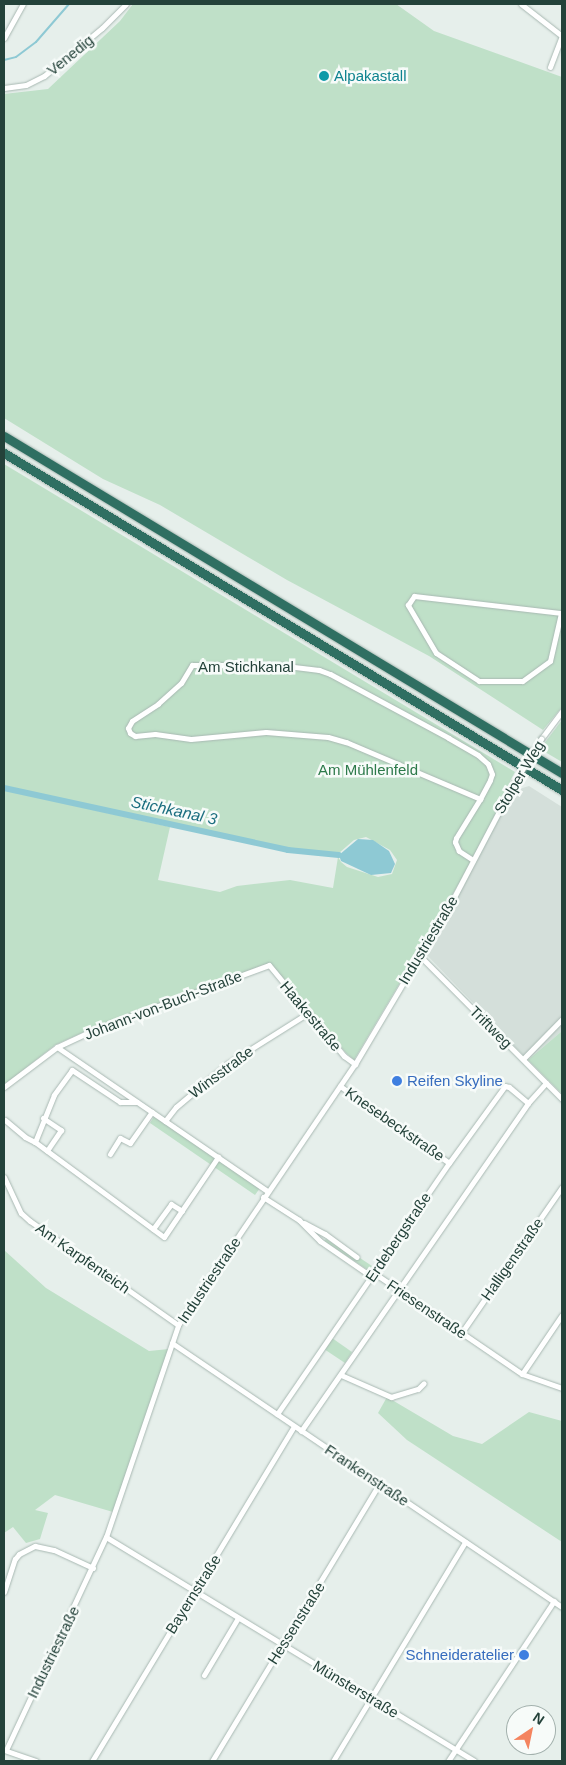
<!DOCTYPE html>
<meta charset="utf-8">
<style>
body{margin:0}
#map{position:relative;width:566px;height:1765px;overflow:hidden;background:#e6efeb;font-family:Arial,sans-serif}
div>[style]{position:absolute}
.built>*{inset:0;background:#d4dfda}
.green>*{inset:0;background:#bfe0c8}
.water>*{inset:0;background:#8ec9d4}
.stream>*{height:2px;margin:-1px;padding:0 1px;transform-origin:1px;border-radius:1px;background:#8ec9d4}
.canal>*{height:6px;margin:-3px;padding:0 3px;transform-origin:3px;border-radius:3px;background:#8ec9d4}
.roads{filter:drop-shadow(0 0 1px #a8b8b2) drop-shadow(0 0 1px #a8b8b2)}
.street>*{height:5px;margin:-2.5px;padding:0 2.5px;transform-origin:2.5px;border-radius:2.5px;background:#fff}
.highway>*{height:9px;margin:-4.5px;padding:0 4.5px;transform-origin:4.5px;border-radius:4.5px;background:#2f6f62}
.bridges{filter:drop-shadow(0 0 1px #a8b8b2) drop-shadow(0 0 1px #a8b8b2)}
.street-bridge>*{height:5px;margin:-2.5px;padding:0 2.5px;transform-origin:2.5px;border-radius:2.5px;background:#fff}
.dots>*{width:14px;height:14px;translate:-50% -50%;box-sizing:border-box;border:2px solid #f7fbf9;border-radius:50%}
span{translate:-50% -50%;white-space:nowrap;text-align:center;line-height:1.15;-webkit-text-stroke:5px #f7fbf9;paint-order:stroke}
.street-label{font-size:15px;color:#24423a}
.culture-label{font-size:15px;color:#0d838f}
.left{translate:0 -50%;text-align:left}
.park-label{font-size:15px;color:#2d7a4b}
.shop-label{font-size:15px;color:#366cbe}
.right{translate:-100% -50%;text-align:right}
.water-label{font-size:16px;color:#1c6f80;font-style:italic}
.frame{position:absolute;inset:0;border:5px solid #24423a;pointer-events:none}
.north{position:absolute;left:506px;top:1705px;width:50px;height:50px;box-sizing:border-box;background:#f7fbf9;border:1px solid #a3b1ad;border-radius:50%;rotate:34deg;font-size:14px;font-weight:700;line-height:20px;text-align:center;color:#24423a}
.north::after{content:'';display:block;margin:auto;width:18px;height:22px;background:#f4845f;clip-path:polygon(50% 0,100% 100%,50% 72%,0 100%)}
</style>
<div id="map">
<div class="built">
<i style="clip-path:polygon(529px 786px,562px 807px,562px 1031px,528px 1060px,425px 953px,504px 806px,516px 790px)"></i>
</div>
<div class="green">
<i style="clip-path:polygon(133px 4px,396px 4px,434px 31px,562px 77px,562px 707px,543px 730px,429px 656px,287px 580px,160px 505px,103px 479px,4px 418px,4px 94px,48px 89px,120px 21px)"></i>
<i style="clip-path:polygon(4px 464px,515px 772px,510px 781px,512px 783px,461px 880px,354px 1060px,346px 1053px,281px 976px,266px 964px,97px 1026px,55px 1045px,4px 1085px,4px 790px,170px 827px,158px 880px,220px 892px,237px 886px,290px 880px,333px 888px,338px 857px,341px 862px,347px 867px,378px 877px,392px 874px,397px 860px,390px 850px,366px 837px,354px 840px,339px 853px,290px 848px,4px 786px)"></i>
<i style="clip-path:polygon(562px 720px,562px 762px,540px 749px)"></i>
<i style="clip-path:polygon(562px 1031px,562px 1094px,528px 1060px)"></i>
<i style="clip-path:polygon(155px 1115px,260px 1188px,255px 1195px,150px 1123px)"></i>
<i style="clip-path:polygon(326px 1239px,356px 1258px,360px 1258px,372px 1266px,368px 1270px,324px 1241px)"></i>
<i style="clip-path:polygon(4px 1250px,46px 1288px,149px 1351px,169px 1349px,113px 1512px,55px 1495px,35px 1510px,48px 1513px,40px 1539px,26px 1543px,13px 1527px,4px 1533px)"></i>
<i style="clip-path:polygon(332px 1338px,352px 1352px,345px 1363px,324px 1349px)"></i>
<i style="clip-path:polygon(387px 1397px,453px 1436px,482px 1444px,529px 1412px,562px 1421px,562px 1542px,407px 1440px,378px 1413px)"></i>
</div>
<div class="water">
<i style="clip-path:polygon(358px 839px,373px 840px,389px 851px,395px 864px,391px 873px,371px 875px,341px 861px,339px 855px)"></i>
</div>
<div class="stream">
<i style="left:4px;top:60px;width:12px;rotate:-14deg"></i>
<i style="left:16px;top:57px;width:25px;rotate:-37deg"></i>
<i style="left:36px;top:42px;width:50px;rotate:-49deg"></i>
</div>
<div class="canal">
<i style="left:4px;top:788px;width:291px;rotate:12.3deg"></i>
<i style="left:288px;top:850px;width:51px;rotate:5.6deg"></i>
</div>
<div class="roads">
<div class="street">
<i style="left:521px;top:4px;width:52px;rotate:38deg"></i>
<i style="left:4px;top:38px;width:39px;rotate:-61deg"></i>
<i style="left:550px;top:67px;width:33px;rotate:-69deg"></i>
<i style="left:4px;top:88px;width:22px;rotate:-8deg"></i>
<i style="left:26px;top:85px;width:20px;rotate:-27deg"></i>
<i style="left:44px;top:76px;width:75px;rotate:-39.6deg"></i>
<i style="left:102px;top:28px;width:34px;rotate:-45deg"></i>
<i style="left:561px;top:613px;width:49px;rotate:102.9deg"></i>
<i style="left:550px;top:661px;width:34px;rotate:144deg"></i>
<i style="left:522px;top:681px;width:43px;rotate:180deg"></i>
<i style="left:479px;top:681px;width:51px;rotate:-146.9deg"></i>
<i style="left:436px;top:653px;width:56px;rotate:-120.3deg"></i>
<i style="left:408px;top:605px;width:11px;rotate:-56deg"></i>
<i style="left:414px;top:596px;width:149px;rotate:6.6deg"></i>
<i style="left:541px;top:739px;width:35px;rotate:-53deg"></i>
<i style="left:473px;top:860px;width:17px;rotate:-147deg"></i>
<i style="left:459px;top:851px;width:10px;rotate:-114deg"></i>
<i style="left:455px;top:842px;width:4px;rotate:-76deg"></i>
<i style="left:456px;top:838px;width:46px;rotate:-58.4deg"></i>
<i style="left:480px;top:799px;width:21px;rotate:-62deg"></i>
<i style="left:490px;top:780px;width:6px;rotate:-72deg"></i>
<i style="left:492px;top:774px;width:11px;rotate:-112deg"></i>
<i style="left:488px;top:764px;width:13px;rotate:-138deg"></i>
<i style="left:478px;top:755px;width:34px;rotate:-150deg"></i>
<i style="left:449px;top:738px;width:135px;rotate:-151.7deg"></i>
<i style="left:330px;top:674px;width:12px;rotate:-160deg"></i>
<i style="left:319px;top:670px;width:38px;rotate:-173deg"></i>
<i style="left:281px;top:665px;width:89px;rotate:180deg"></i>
<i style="left:192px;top:665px;width:21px;rotate:121deg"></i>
<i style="left:181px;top:683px;width:31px;rotate:138deg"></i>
<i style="left:158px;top:704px;width:31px;rotate:147deg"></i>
<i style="left:132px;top:721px;width:8px;rotate:120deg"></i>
<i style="left:128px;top:728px;width:5px;rotate:68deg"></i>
<i style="left:130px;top:733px;width:6px;rotate:31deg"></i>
<i style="left:135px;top:736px;width:20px;rotate:-6deg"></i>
<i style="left:155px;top:734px;width:36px;rotate:8deg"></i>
<i style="left:191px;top:739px;width:75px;rotate:-5.3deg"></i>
<i style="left:266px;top:732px;width:62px;rotate:4.6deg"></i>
<i style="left:328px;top:737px;width:19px;rotate:16deg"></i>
<i style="left:346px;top:742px;width:146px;rotate:23deg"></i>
<i style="left:419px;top:955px;width:203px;rotate:45.2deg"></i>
<i style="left:57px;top:1047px;width:255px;rotate:34.4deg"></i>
<i style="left:523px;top:1059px;width:56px;rotate:-45.7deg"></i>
<i style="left:340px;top:1086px;width:133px;rotate:35.2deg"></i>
<i style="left:4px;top:1087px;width:66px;rotate:-37deg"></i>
<i style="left:57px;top:1047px;width:45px;rotate:-24.9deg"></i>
<i style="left:98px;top:1028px;width:182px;rotate:-20.2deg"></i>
<i style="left:269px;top:965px;width:118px;rotate:50.5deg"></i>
<i style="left:344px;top:1056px;width:14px;rotate:36deg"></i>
<i style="left:137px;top:1102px;width:17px;rotate:180deg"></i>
<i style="left:120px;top:1102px;width:58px;rotate:-146.3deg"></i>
<i style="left:72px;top:1070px;width:31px;rotate:126deg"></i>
<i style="left:54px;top:1095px;width:51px;rotate:112deg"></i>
<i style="left:35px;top:1142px;width:160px;rotate:36.4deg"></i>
<i style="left:164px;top:1237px;width:97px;rotate:-56deg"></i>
<i style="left:43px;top:1118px;width:22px;rotate:34deg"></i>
<i style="left:61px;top:1130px;width:25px;rotate:124deg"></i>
<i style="left:5px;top:1120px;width:26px;rotate:40deg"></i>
<i style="left:25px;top:1137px;width:11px;rotate:27deg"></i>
<i style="left:165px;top:1121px;width:18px;rotate:-52deg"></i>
<i style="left:176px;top:1107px;width:67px;rotate:-40.1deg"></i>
<i style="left:227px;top:1064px;width:96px;rotate:-32.2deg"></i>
<i style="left:110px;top:1154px;width:19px;rotate:-58deg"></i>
<i style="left:120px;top:1138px;width:11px;rotate:27deg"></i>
<i style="left:130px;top:1143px;width:38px;rotate:-55deg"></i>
<i style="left:4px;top:1177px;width:40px;rotate:65deg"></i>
<i style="left:21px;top:1213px;width:12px;rotate:42deg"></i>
<i style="left:30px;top:1221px;width:181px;rotate:35.1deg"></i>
<i style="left:263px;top:1197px;width:43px;rotate:32.6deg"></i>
<i style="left:299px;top:1220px;width:30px;rotate:45deg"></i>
<i style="left:320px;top:1241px;width:55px;rotate:34.6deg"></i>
<i style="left:365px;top:1272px;width:9px;rotate:6deg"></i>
<i style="left:374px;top:1273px;width:179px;rotate:34.3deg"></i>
<i style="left:522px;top:1374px;width:42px;rotate:19.3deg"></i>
<i style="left:304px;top:1223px;width:24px;rotate:28deg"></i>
<i style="left:325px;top:1234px;width:39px;rotate:36deg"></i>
<i style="left:153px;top:1229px;width:31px;rotate:-54deg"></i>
<i style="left:171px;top:1204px;width:13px;rotate:32deg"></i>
<i style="left:462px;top:1332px;width:176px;rotate:-55.4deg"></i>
<i style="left:172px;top:1343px;width:471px;rotate:34.1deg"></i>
<i style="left:522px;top:1374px;width:71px;rotate:-55.9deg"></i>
<i style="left:341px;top:1375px;width:55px;rotate:23.7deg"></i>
<i style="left:391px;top:1397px;width:28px;rotate:-17deg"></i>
<i style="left:418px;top:1389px;width:8px;rotate:-45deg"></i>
<i style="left:277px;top:1414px;width:304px;rotate:-55.6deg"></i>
<i style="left:449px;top:1163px;width:95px;rotate:-54deg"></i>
<i style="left:505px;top:1086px;width:4px;rotate:14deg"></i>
<i style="left:509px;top:1087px;width:25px;rotate:40deg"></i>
<i style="left:301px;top:1431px;width:399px;rotate:-55.3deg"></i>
<i style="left:528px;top:1103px;width:27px;rotate:-48deg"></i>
<i style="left:106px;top:1537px;width:431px;rotate:31.3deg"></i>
<i style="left:4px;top:1592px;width:35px;rotate:-72deg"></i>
<i style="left:15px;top:1559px;width:6px;rotate:-51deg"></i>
<i style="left:19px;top:1554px;width:18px;rotate:-27deg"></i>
<i style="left:35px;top:1546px;width:19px;rotate:12deg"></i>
<i style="left:54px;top:1550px;width:43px;rotate:24.8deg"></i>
<i style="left:204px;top:1675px;width:66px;rotate:-59.2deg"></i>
<i style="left:4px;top:1750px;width:34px;rotate:19deg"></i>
<i style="left:6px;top:1750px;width:235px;rotate:-64.9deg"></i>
<i style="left:106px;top:1537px;width:224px;rotate:-71.2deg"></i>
<i style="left:178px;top:1325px;width:315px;rotate:-55.9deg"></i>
<i style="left:355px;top:1064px;width:192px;rotate:-59.3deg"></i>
<i style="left:453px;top:899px;width:131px;rotate:-62.3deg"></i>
<i style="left:92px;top:1761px;width:391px;rotate:-58.9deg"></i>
<i style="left:212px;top:1761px;width:323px;rotate:-58.9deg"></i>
<i style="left:333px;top:1761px;width:256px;rotate:-58.9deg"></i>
<i style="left:448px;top:1761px;width:192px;rotate:-56.5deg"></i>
</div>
<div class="highway">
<i style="left:4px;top:436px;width:652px;rotate:31.13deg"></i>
<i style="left:4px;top:453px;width:652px;rotate:31.13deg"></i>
</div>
</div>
<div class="bridges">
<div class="street-bridge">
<i style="left:514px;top:783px;width:52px;rotate:-58.5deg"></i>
</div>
</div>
<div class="dots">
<i style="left:324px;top:76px;background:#0f9aa8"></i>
<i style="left:397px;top:1081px;background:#3f7fe0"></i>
<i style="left:524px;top:1655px;background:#3f7fe0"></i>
</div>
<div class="street-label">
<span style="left:70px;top:55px;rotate:-39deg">Venedig</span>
<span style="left:246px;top:667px">Am Stichkanal</span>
<span style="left:519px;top:777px;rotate:-59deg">Stolper Weg</span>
<span style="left:428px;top:940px;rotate:-59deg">Industriestraße</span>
<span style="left:163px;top:1005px;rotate:-21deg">Johann-von-Buch-Straße</span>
<span style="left:311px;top:1016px;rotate:50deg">Haakestraße</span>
<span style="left:491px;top:1027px;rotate:45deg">Triftweg</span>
<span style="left:221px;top:1072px;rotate:-37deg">Winsstraße</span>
<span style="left:395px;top:1124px;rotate:35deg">Knesebeckstraße</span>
<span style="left:398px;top:1237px;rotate:-56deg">Erdebergstraße</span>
<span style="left:83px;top:1258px;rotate:35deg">Am Karpfenteich</span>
<span style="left:512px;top:1259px;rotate:-55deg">Halligenstraße</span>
<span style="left:209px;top:1280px;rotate:-56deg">Industriestraße</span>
<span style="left:427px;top:1309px;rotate:34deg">Friesenstraße</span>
<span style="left:367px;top:1475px;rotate:34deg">Frankenstraße</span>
<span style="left:193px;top:1594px;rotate:-58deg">Bayernstraße</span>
<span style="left:296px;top:1623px;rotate:-58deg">Hessenstraße</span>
<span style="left:53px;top:1652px;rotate:-64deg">Industriestraße</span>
<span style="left:356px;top:1689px;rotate:31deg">Münsterstraße</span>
</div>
<div class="culture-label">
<span class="left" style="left:334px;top:76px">Alpakastall</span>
</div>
<div class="park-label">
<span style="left:368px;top:770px">Am Mühlenfeld</span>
</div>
<div class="shop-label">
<span class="left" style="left:407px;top:1081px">Reifen Skyline</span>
<span class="right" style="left:514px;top:1655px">Schneideratelier</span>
</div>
<div class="water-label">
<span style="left:174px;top:811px;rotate:12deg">Stichkanal 3</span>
</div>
<div class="frame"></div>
<div class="north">N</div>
</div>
